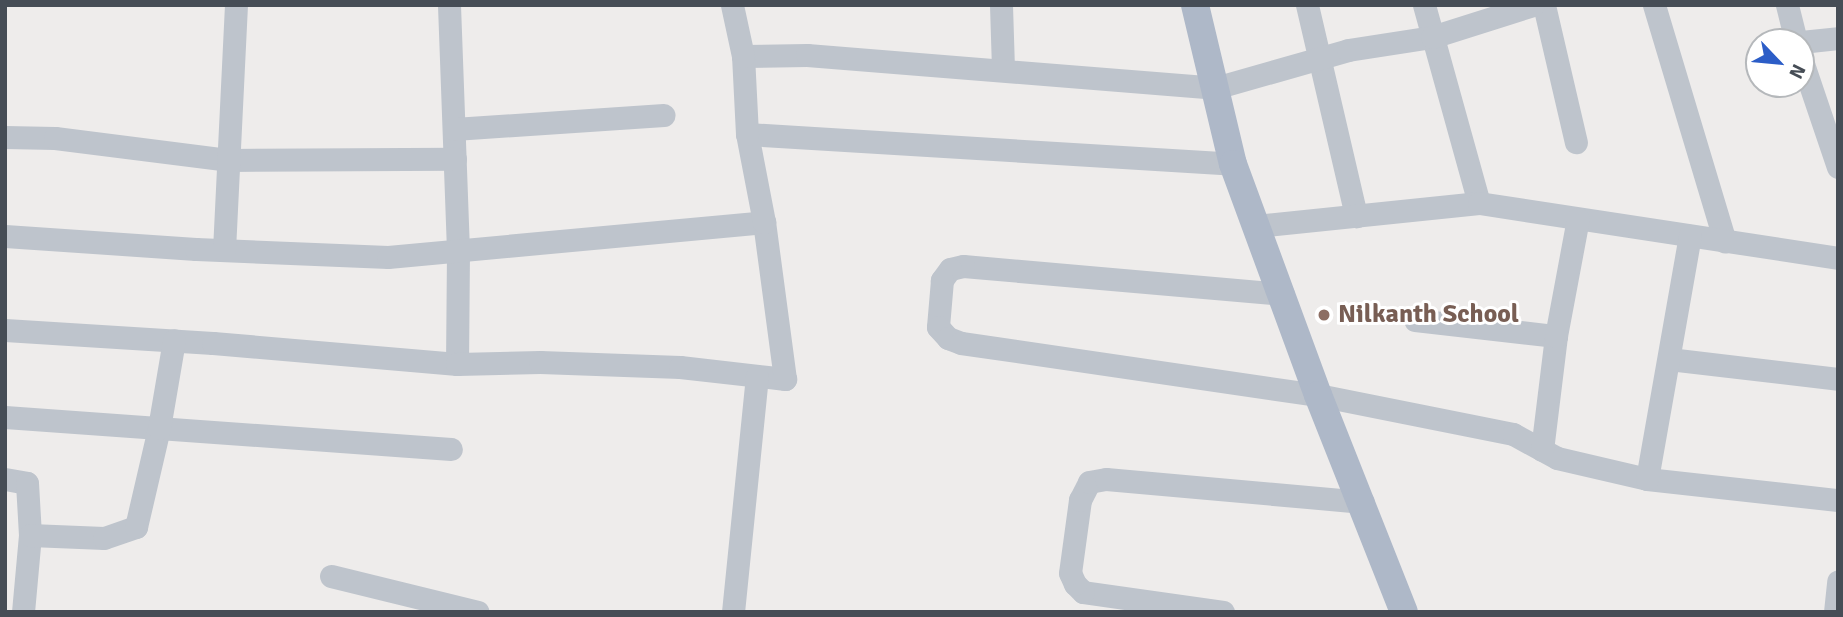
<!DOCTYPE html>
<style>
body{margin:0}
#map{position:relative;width:1843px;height:617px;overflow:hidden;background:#eeeceb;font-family:Signika,sans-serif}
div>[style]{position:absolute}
.minor>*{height:23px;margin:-11.5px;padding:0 11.5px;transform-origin:11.5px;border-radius:11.5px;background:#bec4cc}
.major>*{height:28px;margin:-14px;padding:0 14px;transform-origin:14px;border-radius:14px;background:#aeb8c8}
.dots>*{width:19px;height:19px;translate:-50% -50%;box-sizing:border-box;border:4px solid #fff;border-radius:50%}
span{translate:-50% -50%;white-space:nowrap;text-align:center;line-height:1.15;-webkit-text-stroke:6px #fff;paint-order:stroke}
.education-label{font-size:26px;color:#785e54;font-weight:700}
.left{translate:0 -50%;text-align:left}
.frame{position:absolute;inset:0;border:7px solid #464d56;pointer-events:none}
.north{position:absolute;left:1745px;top:28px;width:70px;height:70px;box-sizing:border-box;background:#fff;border:2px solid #b5b8bb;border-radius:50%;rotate:116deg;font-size:19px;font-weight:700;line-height:28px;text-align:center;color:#464d56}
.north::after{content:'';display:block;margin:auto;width:24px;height:32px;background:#2c5dc7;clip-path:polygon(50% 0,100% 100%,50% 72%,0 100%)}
</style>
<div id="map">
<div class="minor">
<i style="left:449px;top:5px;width:246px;rotate:87.9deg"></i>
<i style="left:458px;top:251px;width:113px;rotate:90.5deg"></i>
<i style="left:1001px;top:5px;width:65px;rotate:88.2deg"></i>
<i style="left:1307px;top:5px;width:217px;rotate:76.9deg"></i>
<i style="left:1424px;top:5px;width:205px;rotate:74.5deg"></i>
<i style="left:1544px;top:5px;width:141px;rotate:76.9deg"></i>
<i style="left:1654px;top:5px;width:247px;rotate:73.3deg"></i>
<i style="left:1787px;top:5px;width:38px;rotate:76deg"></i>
<i style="left:1801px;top:42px;width:37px;rotate:-6deg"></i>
<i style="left:743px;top:56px;width:64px;rotate:-0.9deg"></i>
<i style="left:807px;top:55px;width:409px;rotate:4.6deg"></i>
<i style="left:1215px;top:88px;width:138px;rotate:-15.9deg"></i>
<i style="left:1348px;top:50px;width:85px;rotate:-8.8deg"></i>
<i style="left:1432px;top:37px;width:106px;rotate:-17.6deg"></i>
<i style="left:1801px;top:58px;width:115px;rotate:71.3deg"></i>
<i style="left:454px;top:129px;width:210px;rotate:-3.8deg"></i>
<i style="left:747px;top:134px;width:487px;rotate:3.5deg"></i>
<i style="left:5px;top:137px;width:50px;rotate:1.1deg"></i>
<i style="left:55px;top:138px;width:174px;rotate:7.2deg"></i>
<i style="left:228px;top:160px;width:227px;rotate:-0.3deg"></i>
<i style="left:1256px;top:226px;width:224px;rotate:-5.9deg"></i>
<i style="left:1479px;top:203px;width:363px;rotate:8.7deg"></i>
<i style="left:5px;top:236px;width:191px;rotate:3.9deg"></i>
<i style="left:196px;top:249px;width:192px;rotate:2.4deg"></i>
<i style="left:388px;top:257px;width:378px;rotate:-5.3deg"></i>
<i style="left:224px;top:250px;width:245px;rotate:-87.2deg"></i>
<i style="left:1283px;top:294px;width:321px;rotate:-175deg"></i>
<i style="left:963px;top:266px;width:13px;rotate:167deg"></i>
<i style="left:950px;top:269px;width:14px;rotate:126deg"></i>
<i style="left:942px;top:280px;width:47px;rotate:94.9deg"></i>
<i style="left:938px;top:327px;width:15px;rotate:48deg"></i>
<i style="left:948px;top:338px;width:14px;rotate:21deg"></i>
<i style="left:961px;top:343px;width:361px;rotate:8.3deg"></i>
<i style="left:1318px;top:395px;width:199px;rotate:11.3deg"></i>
<i style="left:1513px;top:434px;width:50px;rotate:28.6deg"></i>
<i style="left:1557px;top:458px;width:92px;rotate:13.1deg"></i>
<i style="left:1647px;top:479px;width:192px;rotate:6.3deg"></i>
<i style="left:1415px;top:320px;width:142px;rotate:6.5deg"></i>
<i style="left:5px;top:330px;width:208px;rotate:3.6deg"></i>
<i style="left:213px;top:343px;width:245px;rotate:4.9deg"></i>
<i style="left:457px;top:364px;width:83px;rotate:-1.4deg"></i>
<i style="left:540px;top:362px;width:140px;rotate:2deg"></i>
<i style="left:680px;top:367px;width:106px;rotate:6.5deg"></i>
<i style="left:785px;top:379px;width:158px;rotate:-97.6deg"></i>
<i style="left:764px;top:222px;width:90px;rotate:-100.9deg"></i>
<i style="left:747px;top:134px;width:78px;rotate:-92.9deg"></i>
<i style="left:743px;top:56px;width:52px;rotate:-102.2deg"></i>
<i style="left:1669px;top:359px;width:170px;rotate:6.7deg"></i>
<i style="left:5px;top:417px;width:447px;rotate:4.1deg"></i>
<i style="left:1542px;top:450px;width:115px;rotate:-83deg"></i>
<i style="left:1556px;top:336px;width:119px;rotate:-79.4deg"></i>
<i style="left:5px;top:479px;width:22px;rotate:10deg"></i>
<i style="left:27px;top:483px;width:52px;rotate:86.7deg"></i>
<i style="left:30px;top:535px;width:77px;rotate:95.2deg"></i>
<i style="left:1647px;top:479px;width:247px;rotate:-80deg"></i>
<i style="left:30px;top:535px;width:74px;rotate:2.3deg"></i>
<i style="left:104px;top:538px;width:34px;rotate:-19deg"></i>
<i style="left:136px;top:527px;width:102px;rotate:-76.9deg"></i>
<i style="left:159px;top:428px;width:89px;rotate:-80.3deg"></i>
<i style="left:331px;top:576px;width:151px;rotate:13.8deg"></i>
<i style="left:733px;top:612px;width:237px;rotate:-84.2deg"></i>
<i style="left:1223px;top:612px;width:141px;rotate:-171.9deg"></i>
<i style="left:1083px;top:592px;width:11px;rotate:-135deg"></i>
<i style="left:1075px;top:584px;width:12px;rotate:-114deg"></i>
<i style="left:1070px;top:573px;width:74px;rotate:-82.2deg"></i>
<i style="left:1080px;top:500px;width:20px;rotate:-63deg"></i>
<i style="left:1089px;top:482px;width:17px;rotate:-10deg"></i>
<i style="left:1106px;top:479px;width:258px;rotate:5.1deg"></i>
<i style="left:1835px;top:612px;width:31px;rotate:-84deg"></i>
</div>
<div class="major">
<i style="left:1195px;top:5px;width:163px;rotate:76.6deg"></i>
<i style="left:1233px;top:164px;width:246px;rotate:69.8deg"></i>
<i style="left:1318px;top:395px;width:233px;rotate:68.4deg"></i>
</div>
<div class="dots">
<i style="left:1324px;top:315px;background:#8d6e63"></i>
</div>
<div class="education-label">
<span class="left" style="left:1338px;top:315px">Nilkanth School</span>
</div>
<div class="frame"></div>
<div class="north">N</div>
</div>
